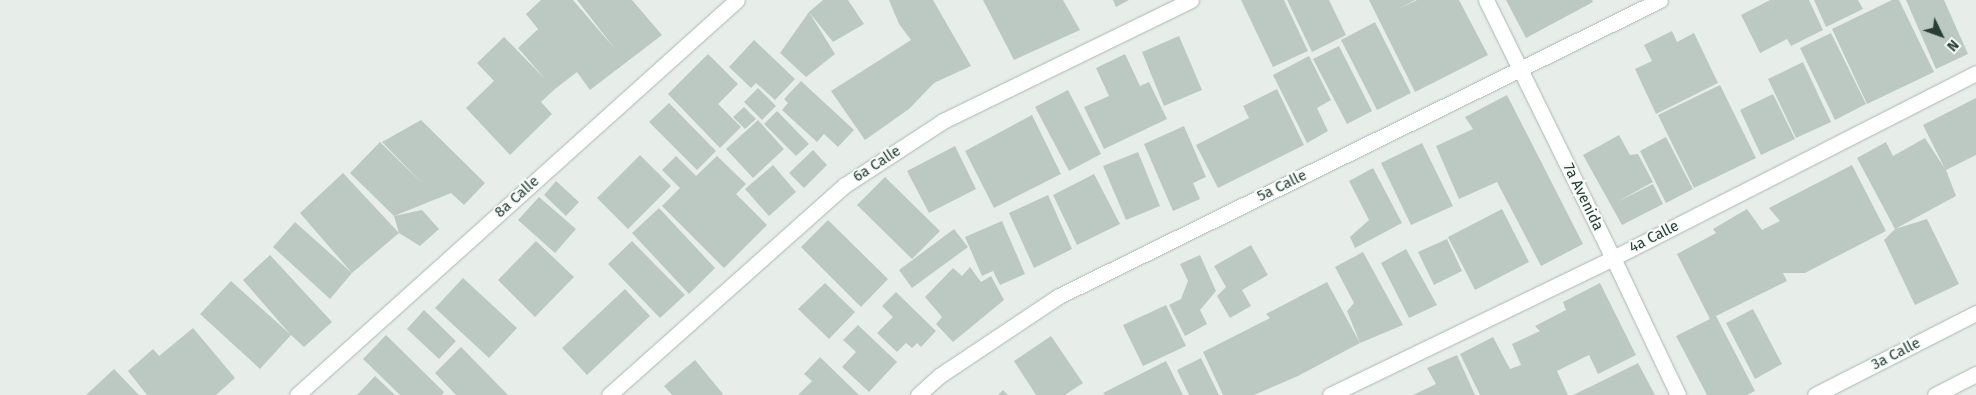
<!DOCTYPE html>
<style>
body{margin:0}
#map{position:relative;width:1976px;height:395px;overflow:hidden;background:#e7eeea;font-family:"Fira Sans",sans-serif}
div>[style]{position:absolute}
.building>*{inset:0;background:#bcc9c3}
.roads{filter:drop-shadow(0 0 1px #aab6b0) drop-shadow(0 0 1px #aab6b0)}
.street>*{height:15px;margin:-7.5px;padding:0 7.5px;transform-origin:7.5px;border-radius:7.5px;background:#fff}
.secondary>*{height:15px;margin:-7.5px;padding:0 7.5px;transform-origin:7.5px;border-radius:7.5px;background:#fff}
span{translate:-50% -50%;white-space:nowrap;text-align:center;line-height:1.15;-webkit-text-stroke:4px #f7fbf9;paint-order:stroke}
.street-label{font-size:15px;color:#273f36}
.north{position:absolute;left:1916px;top:10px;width:50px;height:50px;-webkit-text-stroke:4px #f7fbf9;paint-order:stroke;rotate:132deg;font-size:14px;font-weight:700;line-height:20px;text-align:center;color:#273f36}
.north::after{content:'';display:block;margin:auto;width:18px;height:22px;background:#273f36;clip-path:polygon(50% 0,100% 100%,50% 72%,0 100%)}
</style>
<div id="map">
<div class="building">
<i style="clip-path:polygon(541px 0,573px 0,615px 49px,577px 0,632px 0,662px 35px,590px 90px,577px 72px,555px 89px,541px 102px,552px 114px,510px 155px,466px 108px,494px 81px,477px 63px,504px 37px,546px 80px,518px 48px,538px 29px,526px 14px)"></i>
<i style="clip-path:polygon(823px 0,848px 0,864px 24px,833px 42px,809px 12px,835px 54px,806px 77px,780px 53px,809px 12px)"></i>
<i style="clip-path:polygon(889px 0,933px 0,971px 66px,934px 83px,909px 109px,865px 140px,831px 91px,911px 40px,899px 24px)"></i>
<i style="clip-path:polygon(983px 0,1063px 0,1080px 30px,1014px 60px)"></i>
<i style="clip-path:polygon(1113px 0,1129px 0,1116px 7px)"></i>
<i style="clip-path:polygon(1241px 0,1284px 0,1308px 51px,1273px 67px)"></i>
<i style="clip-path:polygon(1287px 0,1329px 0,1346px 35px,1312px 52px)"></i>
<i style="clip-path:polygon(1369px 0,1415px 0,1398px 9px,1417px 0,1459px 0,1488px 55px,1415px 92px)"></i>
<i style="clip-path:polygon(1506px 0,1592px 0,1593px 2px,1526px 38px)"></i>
<i style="clip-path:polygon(1770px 0,1809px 0,1823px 30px,1791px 46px,1787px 39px,1760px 53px,1741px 15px)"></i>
<i style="clip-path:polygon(1814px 0,1858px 0,1863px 9px,1826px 27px)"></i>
<i style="clip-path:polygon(1892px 0,1899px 0,1934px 72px,1867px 104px,1832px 29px)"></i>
<i style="clip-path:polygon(1906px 0,1944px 0,1968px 54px,1936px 69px)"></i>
<i style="clip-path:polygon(1375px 22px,1411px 93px,1377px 110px,1341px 40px)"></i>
<i style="clip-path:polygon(1672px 31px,1677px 42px,1694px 33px,1718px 83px,1656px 114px,1635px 69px,1652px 61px,1644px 45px)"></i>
<i style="clip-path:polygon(1831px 33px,1866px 104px,1835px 120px,1800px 48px)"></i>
<i style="clip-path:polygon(1179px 36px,1202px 90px,1164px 106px,1142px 52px)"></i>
<i style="clip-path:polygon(754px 40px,795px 79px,775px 100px,756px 83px,751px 88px,729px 67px)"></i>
<i style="clip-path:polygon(1339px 46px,1372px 111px,1347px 124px,1313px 59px)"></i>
<i style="clip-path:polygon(708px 54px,738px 84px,718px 104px,741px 127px,720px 148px,668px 94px)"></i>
<i style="clip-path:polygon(1125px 54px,1140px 86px,1149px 82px,1167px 119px,1104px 149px,1084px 107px,1109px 96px,1096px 68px)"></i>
<i style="clip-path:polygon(1309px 56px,1331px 100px,1317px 108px,1328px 131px,1307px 143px,1273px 75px)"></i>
<i style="clip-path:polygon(1803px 62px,1831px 122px,1796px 138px,1768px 79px)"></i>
<i style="clip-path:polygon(801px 81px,854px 130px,838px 147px,824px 134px,817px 142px,782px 110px,788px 103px,784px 99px)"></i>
<i style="clip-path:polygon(1720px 85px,1756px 158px,1694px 188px,1658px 115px)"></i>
<i style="clip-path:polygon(758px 88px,776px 106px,762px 120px,744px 102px)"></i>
<i style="clip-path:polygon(1277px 89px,1304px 145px,1218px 188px,1196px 145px,1249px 118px,1243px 106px)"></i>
<i style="clip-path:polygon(1068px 90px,1101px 154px,1069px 171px,1035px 107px)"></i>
<i style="clip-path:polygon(1773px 94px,1795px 139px,1761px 155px,1740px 110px)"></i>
<i style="clip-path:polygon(1507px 95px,1583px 244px,1541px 266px,1497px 182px,1459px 199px,1436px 146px,1473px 129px,1465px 117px)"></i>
<i style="clip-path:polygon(1976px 98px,1976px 155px,1946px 170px,1956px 196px,1895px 229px,1927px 219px,1959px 284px,1915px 305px,1884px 240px,1895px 229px,1857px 158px,1886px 142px,1893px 156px,1925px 138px,1945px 169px,1923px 125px)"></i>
<i style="clip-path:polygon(669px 103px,716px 151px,697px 170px,649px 122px)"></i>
<i style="clip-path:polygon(744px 107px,756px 119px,745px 129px,733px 117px)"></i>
<i style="clip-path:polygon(777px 111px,809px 144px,796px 156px,764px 124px)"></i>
<i style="clip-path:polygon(1032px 115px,1061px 174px,994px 208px,965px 151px)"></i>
<i style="clip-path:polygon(421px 120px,485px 183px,464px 205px,451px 193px,394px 216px,350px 173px,380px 142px,422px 183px,382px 142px)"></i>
<i style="clip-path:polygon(758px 120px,784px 149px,753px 178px,726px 149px)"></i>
<i style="clip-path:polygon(1184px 126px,1206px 177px,1193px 183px,1200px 199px,1173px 211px,1144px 144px)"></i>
<i style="clip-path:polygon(1619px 135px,1630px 155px,1638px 154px,1653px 182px,1617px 202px,1653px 184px,1663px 204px,1622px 225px,1583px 155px)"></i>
<i style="clip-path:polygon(1666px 137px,1693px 189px,1666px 203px,1640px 151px)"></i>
<i style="clip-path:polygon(1422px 143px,1453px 206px,1411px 225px,1381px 163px)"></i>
<i style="clip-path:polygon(955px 146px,976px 189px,929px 213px,907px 171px)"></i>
<i style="clip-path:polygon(813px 150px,827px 165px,804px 188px,789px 173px)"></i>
<i style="clip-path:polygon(1138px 152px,1160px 206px,1126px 220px,1103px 166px)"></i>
<i style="clip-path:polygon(640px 155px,671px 186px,628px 229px,597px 198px)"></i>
<i style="clip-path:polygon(676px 156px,696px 176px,717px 156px,746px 184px,736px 194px,767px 225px,724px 268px,662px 206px,680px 188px,662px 170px)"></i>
<i style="clip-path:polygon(773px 165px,796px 192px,769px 216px,745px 189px)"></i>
<i style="clip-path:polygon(1852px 165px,1886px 231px,1805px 273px,1783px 273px,1787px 281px,1716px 316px,1755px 391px,1747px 395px,1707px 395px,1676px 336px,1710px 319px,1677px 254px,1716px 233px,1713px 229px,1747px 209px,1762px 230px,1780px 221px,1769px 208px)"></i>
<i style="clip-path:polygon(1373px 168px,1402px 223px,1355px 248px,1350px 237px,1369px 220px,1349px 181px)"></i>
<i style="clip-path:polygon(343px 173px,399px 233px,352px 273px,300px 213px)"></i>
<i style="clip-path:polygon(1094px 174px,1120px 224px,1077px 245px,1053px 195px)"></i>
<i style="clip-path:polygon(885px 177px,940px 231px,912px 259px,857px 205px)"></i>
<i style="clip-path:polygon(556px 181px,579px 202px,566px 216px,544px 195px)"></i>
<i style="clip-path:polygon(1048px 195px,1072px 249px,1034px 268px,1009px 213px)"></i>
<i style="clip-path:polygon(539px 197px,576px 229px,555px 253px,518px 220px)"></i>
<i style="clip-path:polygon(659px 208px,715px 268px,689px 294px,632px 233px)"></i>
<i style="clip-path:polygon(1502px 209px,1529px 262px,1475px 290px,1448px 237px)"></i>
<i style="clip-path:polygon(422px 210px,439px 229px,420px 246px,399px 233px,394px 216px)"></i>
<i style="clip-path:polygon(828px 220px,888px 279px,861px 307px,801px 247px)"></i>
<i style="clip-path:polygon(1002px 221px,1025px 274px,1000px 285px,993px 271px,982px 276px,965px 237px)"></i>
<i style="clip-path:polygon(295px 222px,352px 273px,330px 299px,273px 247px)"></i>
<i style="clip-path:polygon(954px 229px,968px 247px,912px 288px,899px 270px)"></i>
<i style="clip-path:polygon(1447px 239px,1462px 271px,1434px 285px,1418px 252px)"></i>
<i style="clip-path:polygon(536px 241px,574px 277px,535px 317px,498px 280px)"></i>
<i style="clip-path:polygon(632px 241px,685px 295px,660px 318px,608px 264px)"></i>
<i style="clip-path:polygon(1251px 245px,1268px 275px,1242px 290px,1251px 306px,1230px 318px,1217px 296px,1226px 287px,1214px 266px)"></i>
<i style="clip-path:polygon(1406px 249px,1437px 305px,1409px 318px,1381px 263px)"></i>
<i style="clip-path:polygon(1363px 252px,1403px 325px,1360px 343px,1347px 311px,1354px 303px,1335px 267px)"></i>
<i style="clip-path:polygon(270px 255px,332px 322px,304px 347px,291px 335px,260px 369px,200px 314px,231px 281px,290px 334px,243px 280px)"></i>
<i style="clip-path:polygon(1200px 255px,1216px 291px,1200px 310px,1207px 324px,1185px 336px,1169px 305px,1181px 299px,1188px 281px,1180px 264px)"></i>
<i style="clip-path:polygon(970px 267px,981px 282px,991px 276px,1004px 300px,953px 342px,936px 324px,942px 317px,925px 297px,953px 268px,962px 276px)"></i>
<i style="clip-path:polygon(463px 278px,517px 328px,489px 358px,435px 308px)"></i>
<i style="clip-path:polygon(1327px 282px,1360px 343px,1298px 376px,1254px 395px,1223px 395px,1203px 352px,1270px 318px,1266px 314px)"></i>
<i style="clip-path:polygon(825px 283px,855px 312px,829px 339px,798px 309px)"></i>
<i style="clip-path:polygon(1600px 283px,1636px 355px,1598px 374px,1589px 355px,1557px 371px,1568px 395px,1480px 395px,1460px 354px,1493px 337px,1510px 369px,1521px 365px,1512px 344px,1540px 331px,1535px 326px,1566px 310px,1563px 302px)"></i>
<i style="clip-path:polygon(625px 289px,650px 316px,587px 375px,562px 348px)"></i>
<i style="clip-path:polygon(896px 292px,936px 331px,921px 347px,917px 343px,912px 348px,906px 343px,897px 352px,877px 333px,893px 317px,882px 306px)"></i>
<i style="clip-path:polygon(1166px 305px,1186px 346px,1143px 366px,1123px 325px)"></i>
<i style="clip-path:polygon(1753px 309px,1782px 364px,1755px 379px,1726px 323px)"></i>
<i style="clip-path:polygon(424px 310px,456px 341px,439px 359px,407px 329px)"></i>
<i style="clip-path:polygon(858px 325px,897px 362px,869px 392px,842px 367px,856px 352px,843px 340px)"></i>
<i style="clip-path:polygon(193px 328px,235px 378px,216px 395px,147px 395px,128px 371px,153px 349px,159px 356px)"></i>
<i style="clip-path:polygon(386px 335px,444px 392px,442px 395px,400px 395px,363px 359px)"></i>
<i style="clip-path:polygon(1051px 336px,1083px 383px,1065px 395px,1036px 395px,1014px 361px)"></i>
<i style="clip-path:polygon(461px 347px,508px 395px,456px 395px,435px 373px)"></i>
<i style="clip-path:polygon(1457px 355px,1475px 395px,1413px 395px,1436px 384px,1427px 368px)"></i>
<i style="clip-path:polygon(820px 357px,859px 395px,798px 395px,812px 381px,804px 374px)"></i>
<i style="clip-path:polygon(1201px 358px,1219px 395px,1189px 395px,1177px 370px)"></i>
<i style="clip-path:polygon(695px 360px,723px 394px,722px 395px,672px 395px,664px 386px)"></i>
<i style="clip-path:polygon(1166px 361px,1183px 395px,1105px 395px,1103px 393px)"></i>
<i style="clip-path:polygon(1638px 363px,1655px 395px,1573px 395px,1602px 381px)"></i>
<i style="clip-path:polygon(114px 369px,139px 395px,86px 395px)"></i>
<i style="clip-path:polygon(375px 376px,395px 395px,357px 395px)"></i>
<i style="clip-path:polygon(1003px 390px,1008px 395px,998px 395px)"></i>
</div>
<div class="roads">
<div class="street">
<i style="left:1486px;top:0;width:288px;rotate:63.8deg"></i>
<i style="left:1613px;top:258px;width:152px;rotate:64.6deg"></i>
<i style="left:297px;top:395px;width:591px;rotate:-41.92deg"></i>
<i style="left:609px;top:395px;width:316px;rotate:-41.7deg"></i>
<i style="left:845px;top:185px;width:117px;rotate:-33.1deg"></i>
<i style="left:943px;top:121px;width:276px;rotate:-26deg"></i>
<i style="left:918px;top:395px;width:28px;rotate:-42deg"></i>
<i style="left:939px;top:376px;width:144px;rotate:-33.7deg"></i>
<i style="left:1059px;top:296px;width:670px;rotate:-26.22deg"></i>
<i style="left:1330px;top:395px;width:314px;rotate:-25.8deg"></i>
<i style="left:1613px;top:258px;width:407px;rotate:-27deg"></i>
</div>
<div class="secondary">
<i style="left:1815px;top:395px;width:181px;rotate:-27deg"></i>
<i style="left:1935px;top:395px;width:46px;rotate:-27.1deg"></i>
</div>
</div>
<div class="street-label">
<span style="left:877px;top:164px;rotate:-33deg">6a Calle</span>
<span style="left:1282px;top:186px;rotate:-26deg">5a Calle</span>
<span style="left:517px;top:197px;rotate:-42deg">8a Calle</span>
<span style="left:1583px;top:197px;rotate:64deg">7a Avenida</span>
<span style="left:1654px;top:237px;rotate:-27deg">4a Calle</span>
<span style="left:1896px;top:354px;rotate:-27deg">3a Calle</span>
</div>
<div class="north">N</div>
</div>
